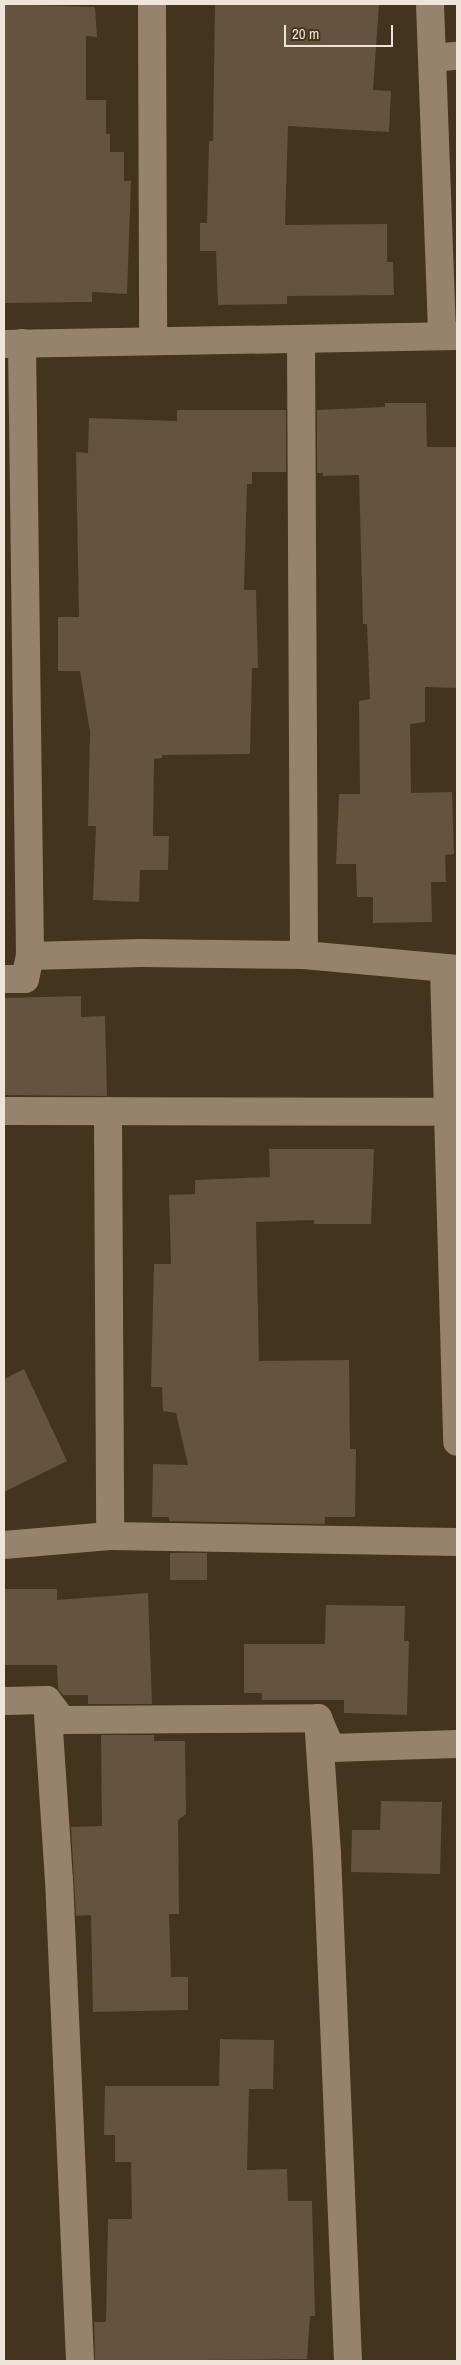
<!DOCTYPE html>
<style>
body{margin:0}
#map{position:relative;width:461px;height:2365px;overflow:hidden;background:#44331d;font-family:"Archivo Narrow",sans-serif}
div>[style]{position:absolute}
.building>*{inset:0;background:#66533d}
.street>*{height:28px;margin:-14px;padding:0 14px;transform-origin:14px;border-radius:14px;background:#97836b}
.secondary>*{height:28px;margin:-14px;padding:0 14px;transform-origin:14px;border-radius:14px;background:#97836b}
span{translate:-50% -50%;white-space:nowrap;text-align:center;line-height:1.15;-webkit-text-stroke:4.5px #44331d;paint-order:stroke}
.frame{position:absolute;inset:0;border:5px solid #efe4d7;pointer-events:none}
.scale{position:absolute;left:284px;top:25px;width:109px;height:22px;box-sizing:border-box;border:2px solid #efe4d7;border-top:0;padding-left:6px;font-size:15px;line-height:18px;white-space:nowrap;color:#efe4d7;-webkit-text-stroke:4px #44331d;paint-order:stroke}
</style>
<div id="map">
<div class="building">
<i style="clip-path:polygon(4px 4px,95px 7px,97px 37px,86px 36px,86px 100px,106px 100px,106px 134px,110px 134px,110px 152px,124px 152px,124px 181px,131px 181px,127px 294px,92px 292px,92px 302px,4px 303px)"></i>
<i style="clip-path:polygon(215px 4px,379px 4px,373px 90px,391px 91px,389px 132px,288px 126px,285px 225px,387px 224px,387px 262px,393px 262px,394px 295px,287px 296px,287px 304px,218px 305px,216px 251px,200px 251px,200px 223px,207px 223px,209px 141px,213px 141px)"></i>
<i style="clip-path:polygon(385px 403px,426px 403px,427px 447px,457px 447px,457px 688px,425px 687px,425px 722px,410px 724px,411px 793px,452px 792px,454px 854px,445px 855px,446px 882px,431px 882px,432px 922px,373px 923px,373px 897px,357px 897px,356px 864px,336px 864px,339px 794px,360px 794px,359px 701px,370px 699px,367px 624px,363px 624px,359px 475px,323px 476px,323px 473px,317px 473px,317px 410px,385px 407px)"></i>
<i style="clip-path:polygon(177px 410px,286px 410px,286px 472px,252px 472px,252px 484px,247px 484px,244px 590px,256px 590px,258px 668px,252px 668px,250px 754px,162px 755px,162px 758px,154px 759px,153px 836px,169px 836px,168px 870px,140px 870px,139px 902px,93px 900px,96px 826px,88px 826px,90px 732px,80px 671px,58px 671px,58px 617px,79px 617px,76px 452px,88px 453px,89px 418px,177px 421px)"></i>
<i style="clip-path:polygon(81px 996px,81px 1017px,105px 1016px,107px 1096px,4px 1095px,4px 998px)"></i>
<i style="clip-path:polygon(269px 1149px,374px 1149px,371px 1224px,314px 1224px,314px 1220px,256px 1222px,259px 1361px,349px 1360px,350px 1449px,356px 1449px,355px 1517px,325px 1517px,325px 1524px,169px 1521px,169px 1517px,152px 1517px,153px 1464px,188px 1465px,176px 1413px,163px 1411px,162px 1387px,151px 1387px,154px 1264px,171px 1264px,169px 1195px,195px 1194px,195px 1180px,270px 1177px)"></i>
<i style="clip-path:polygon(24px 1369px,67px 1461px,4px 1492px,4px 1379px)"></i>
<i style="clip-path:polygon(170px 1553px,207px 1553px,207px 1580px,170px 1580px)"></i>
<i style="clip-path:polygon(4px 1589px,57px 1589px,57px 1600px,148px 1593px,152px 1704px,88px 1704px,88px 1695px,63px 1695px,58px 1689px,57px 1665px,4px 1665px)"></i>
<i style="clip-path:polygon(326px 1605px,405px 1606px,404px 1641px,409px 1641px,407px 1715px,344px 1713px,344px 1700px,262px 1700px,262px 1693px,244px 1693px,244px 1644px,325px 1644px)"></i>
<i style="clip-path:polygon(101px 1735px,154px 1735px,154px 1741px,185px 1741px,186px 1814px,178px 1820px,179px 1914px,169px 1914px,171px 1977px,188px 1977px,188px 2010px,93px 2012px,91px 1915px,76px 1916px,71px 1827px,102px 1826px)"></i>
<i style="clip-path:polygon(381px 1801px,442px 1802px,440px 1874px,351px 1872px,352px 1830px,380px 1830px)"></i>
<i style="clip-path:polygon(220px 2039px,274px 2040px,273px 2089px,249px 2089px,247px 2170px,287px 2169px,288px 2201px,312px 2201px,315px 2316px,310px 2316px,307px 2359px,95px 2361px,94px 2322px,106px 2322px,108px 2219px,132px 2219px,131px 2162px,115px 2162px,115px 2135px,104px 2135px,105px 2086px,219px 2086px)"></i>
</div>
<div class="street">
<i style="left:152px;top:4px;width:337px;rotate:89.8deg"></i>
<i style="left:430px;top:4px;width:332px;rotate:87.9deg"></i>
<i style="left:432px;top:58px;width:25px;rotate:-5deg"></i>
<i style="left:301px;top:341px;width:614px;rotate:89.72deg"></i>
<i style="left:22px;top:343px;width:613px;rotate:89.25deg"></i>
<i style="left:444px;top:969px;width:473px;rotate:88.4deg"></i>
<i style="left:4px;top:979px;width:21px"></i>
<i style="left:25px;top:979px;width:24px;rotate:-78deg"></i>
<i style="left:30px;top:956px;width:111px;rotate:-1.5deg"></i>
<i style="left:141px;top:953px;width:163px;rotate:0.7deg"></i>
<i style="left:304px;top:955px;width:154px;rotate:5.2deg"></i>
<i style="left:4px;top:1111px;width:443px;rotate:0.1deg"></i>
<i style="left:108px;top:1111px;width:425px;rotate:89.7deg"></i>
<i style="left:4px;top:1545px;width:106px;rotate:-4.9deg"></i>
<i style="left:110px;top:1536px;width:347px;rotate:1deg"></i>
<i style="left:47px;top:1700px;width:179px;rotate:86.2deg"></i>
<i style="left:59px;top:1879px;width:482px;rotate:87.5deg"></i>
<i style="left:4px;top:1701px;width:43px;rotate:-1.3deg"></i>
<i style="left:47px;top:1700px;width:25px;rotate:53deg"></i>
<i style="left:62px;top:1720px;width:256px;rotate:-0.4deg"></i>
<i style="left:318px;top:1718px;width:33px;rotate:67deg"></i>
<i style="left:331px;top:1748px;width:126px;rotate:-1.8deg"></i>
<i style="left:318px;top:1718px;width:136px;rotate:86.2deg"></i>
<i style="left:327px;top:1854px;width:507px;rotate:87.63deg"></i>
</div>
<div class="secondary">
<i style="left:4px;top:344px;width:453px;rotate:-1deg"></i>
</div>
<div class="frame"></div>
<div class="scale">20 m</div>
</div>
